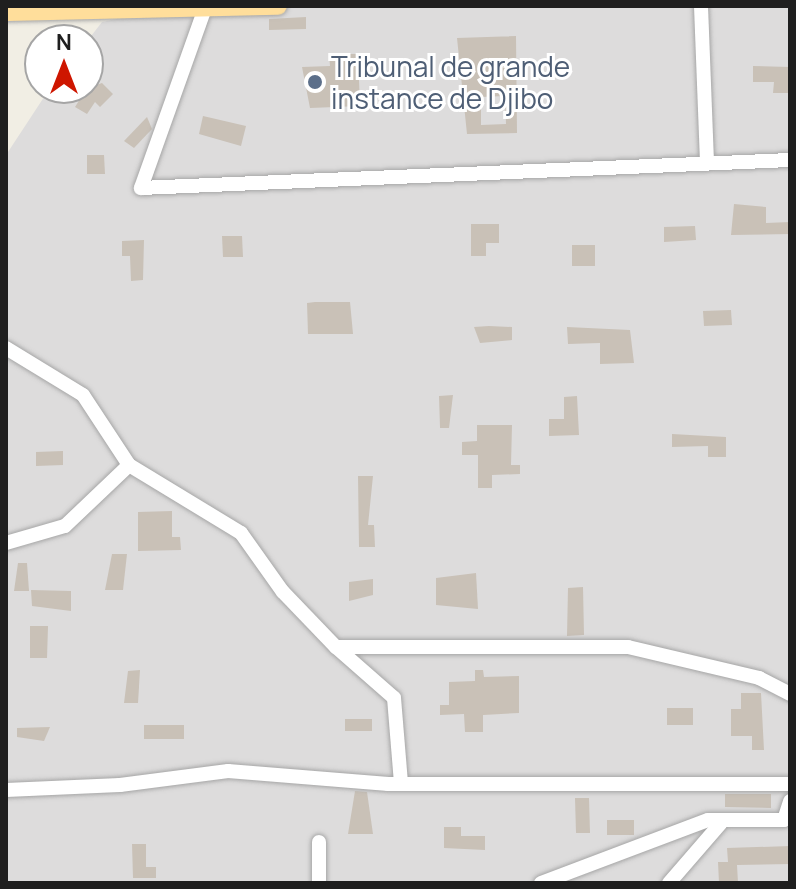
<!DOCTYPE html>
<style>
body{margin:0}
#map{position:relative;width:796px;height:889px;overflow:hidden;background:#f1eee4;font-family:Manrope,sans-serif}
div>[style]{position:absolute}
.residential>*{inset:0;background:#dddcdc}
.building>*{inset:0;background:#c9c1b7}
.roads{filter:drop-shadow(0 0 2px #a6a6a6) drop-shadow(0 0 2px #a6a6a6)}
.minor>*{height:14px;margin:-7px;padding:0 7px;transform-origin:7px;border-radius:7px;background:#fff}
.major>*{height:18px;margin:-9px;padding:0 9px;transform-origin:9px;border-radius:9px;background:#ffde9b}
.dots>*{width:22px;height:22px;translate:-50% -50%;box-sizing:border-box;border:4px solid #fff;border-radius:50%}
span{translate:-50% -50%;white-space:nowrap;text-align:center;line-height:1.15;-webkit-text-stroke:6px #fff;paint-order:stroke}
.service-label{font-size:28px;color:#4e5e75}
.left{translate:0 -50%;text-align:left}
.frame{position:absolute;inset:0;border:8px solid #1f1f1f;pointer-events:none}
.north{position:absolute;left:24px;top:24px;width:80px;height:80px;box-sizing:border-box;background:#fff;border:2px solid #a5a5a5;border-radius:50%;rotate:0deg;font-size:22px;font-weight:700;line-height:32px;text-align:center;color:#1f1f1f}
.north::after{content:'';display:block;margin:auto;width:28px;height:36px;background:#ce1600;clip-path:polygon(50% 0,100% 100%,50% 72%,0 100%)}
</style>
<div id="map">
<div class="residential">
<i style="clip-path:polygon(180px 6px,790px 6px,790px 883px,6px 883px,6px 155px,50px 88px,88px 88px,88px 40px,102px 22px)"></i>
</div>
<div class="building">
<i style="clip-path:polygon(306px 17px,306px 29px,269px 30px,269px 19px)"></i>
<i style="clip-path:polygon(evenodd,516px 36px,517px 133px,467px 134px,457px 38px,516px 36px,505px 96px,506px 124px,481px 125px,481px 97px,505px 96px)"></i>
<i style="clip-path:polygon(329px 54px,358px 54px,360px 106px,310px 108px,302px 67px,330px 66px)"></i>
<i style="clip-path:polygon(753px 66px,790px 67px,790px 93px,773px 93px,774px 82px,753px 82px)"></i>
<i style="clip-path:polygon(102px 83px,113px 94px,100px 107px,95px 102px,87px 114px,75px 107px,87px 88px)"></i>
<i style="clip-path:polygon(203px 116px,246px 126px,241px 146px,199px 134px)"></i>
<i style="clip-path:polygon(147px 117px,152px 129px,134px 148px,124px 141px)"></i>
<i style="clip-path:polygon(87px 155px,104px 155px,105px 174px,87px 174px)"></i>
<i style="clip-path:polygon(734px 204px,766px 207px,766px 223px,790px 222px,790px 234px,731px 235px)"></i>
<i style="clip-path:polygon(471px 224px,499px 224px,499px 243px,486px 243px,486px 256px,471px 256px)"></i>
<i style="clip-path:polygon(695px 226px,696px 240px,664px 242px,664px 227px)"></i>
<i style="clip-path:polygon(222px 236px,242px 236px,243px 257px,223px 257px)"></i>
<i style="clip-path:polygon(144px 240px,143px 280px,131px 281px,130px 256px,122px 256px,122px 241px)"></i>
<i style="clip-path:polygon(572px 245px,595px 245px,595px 266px,572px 266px)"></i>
<i style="clip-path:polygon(315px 302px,350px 302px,353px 334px,308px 334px,307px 303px)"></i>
<i style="clip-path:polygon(731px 310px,732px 325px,704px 326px,703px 311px)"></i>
<i style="clip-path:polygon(489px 326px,512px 327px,512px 340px,480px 343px,474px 327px)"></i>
<i style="clip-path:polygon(567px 327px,630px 330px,634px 363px,600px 364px,600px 343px,568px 344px)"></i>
<i style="clip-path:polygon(453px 395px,449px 428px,440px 428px,439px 396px)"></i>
<i style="clip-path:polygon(577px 396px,579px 435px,549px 436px,549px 419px,564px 419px,564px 397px)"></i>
<i style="clip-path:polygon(477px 425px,512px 425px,511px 465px,520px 465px,520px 474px,492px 475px,492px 488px,478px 488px,478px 455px,462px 455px,462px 442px,477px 441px)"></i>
<i style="clip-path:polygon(672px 434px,726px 437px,726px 457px,708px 457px,708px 446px,672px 447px)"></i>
<i style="clip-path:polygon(63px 451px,63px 465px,36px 466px,36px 452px)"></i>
<i style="clip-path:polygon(358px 476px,373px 476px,368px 525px,374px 525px,375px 547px,359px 547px)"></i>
<i style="clip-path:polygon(172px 511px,172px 537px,180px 537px,181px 550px,138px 551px,138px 512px)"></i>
<i style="clip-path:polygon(112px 554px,127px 554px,123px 590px,105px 590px)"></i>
<i style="clip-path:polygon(18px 563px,27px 563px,29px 591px,14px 591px)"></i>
<i style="clip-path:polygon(476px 573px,478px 609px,436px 605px,436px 578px)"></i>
<i style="clip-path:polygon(373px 579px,373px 595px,349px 601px,349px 582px)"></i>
<i style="clip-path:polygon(583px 587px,584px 635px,567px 636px,568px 588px)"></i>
<i style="clip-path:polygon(31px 590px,71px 591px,71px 611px,32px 606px)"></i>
<i style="clip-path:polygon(30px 626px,48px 626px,47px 658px,30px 658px)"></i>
<i style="clip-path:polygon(140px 670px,138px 703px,124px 703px,128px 671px)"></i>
<i style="clip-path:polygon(475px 670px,483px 670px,484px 677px,519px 676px,519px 713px,483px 715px,483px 732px,465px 732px,464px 714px,440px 715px,440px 705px,449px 705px,449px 682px,475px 681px)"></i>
<i style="clip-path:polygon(741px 693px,761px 693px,764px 750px,752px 750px,752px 736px,731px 736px,731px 709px,741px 709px)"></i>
<i style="clip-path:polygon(667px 708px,693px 708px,693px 725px,667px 725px)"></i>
<i style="clip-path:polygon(345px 719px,372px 719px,372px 731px,345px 731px)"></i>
<i style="clip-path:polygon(144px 725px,184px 725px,184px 739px,144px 739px)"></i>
<i style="clip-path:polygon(50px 727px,44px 741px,17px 737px,17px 728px)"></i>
<i style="clip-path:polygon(355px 791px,367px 792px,373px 834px,348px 834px)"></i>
<i style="clip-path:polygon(725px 794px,771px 794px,771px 808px,725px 807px)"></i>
<i style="clip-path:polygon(575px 798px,589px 798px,590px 833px,576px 833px)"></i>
<i style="clip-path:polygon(607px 820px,634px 820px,634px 835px,607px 835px)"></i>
<i style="clip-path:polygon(444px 827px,461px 827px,461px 836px,485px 836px,485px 850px,444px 848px)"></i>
<i style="clip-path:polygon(132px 844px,146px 844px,146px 867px,156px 867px,156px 878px,133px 878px)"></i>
<i style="clip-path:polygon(790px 846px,790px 864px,737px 865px,738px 883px,719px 883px,718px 862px,728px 862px,727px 848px)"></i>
</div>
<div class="roads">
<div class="minor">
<i style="left:701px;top:6px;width:157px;rotate:87.8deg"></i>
<i style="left:204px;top:11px;width:188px;rotate:109.6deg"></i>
<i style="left:141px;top:188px;width:650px;rotate:-2.47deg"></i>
<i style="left:6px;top:348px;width:90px;rotate:31.4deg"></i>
<i style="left:83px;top:395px;width:84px;rotate:56.7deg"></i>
<i style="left:129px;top:465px;width:131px;rotate:31.3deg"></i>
<i style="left:241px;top:533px;width:72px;rotate:54.6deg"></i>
<i style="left:283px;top:592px;width:76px;rotate:46.1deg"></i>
<i style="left:336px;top:647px;width:292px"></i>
<i style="left:628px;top:647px;width:135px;rotate:13.3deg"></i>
<i style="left:759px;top:678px;width:35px;rotate:27deg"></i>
<i style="left:6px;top:543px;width:61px;rotate:-16.1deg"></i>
<i style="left:65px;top:526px;width:88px;rotate:-43.6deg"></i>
<i style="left:336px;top:647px;width:77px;rotate:41.3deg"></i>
<i style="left:394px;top:698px;width:86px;rotate:85.3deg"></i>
<i style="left:6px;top:790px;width:114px;rotate:-2.5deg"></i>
<i style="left:120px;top:785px;width:109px;rotate:-7.4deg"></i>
<i style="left:228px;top:771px;width:161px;rotate:4.6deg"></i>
<i style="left:388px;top:784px;width:402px"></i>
<i style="left:319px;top:842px;width:41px;rotate:90deg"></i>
<i style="left:541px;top:883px;width:178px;rotate:-20.7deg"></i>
<i style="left:708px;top:820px;width:76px"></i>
<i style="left:784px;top:820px;width:20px;rotate:-72deg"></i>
<i style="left:669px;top:883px;width:79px;rotate:-49.1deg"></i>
</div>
<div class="major">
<i style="left:6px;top:12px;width:272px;rotate:-1.3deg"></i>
</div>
</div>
<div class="dots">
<i style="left:315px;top:82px;background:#5c6f8a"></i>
</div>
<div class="service-label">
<span class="left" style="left:331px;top:82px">Tribunal de grande<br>instance de Djibo</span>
</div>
<div class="frame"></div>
<div class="north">N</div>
</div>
